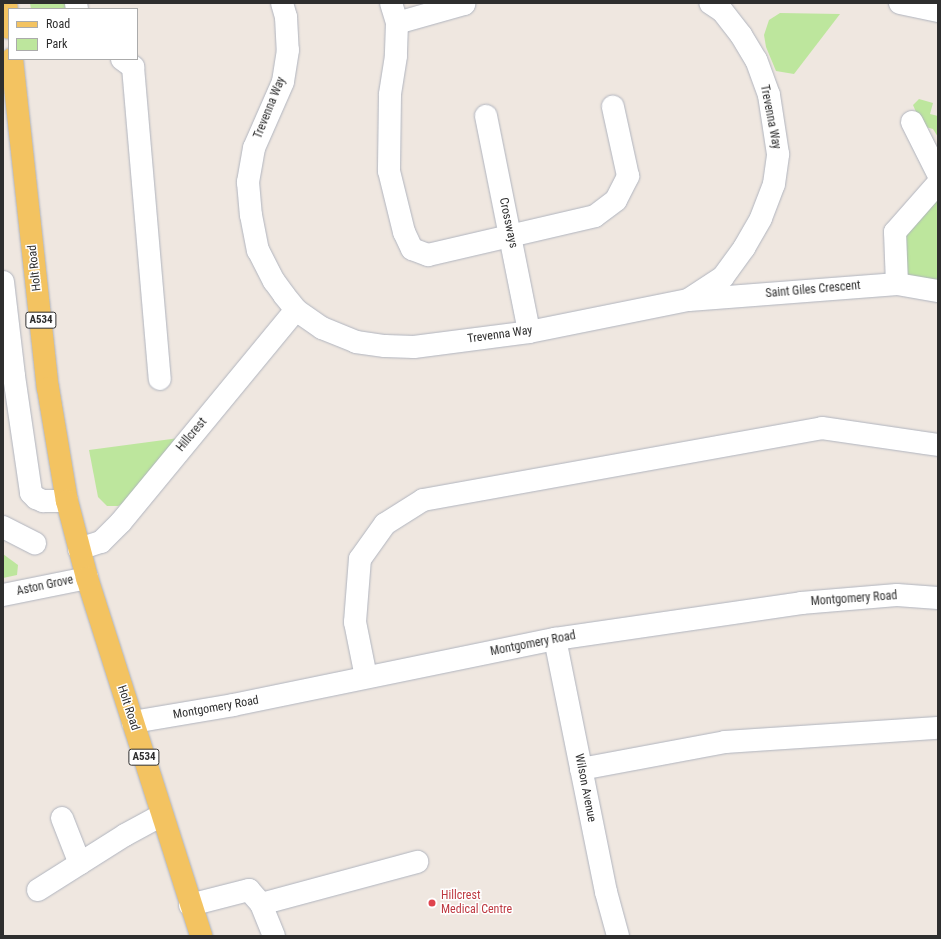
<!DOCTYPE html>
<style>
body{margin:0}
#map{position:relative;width:941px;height:939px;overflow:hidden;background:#efe7e0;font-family:"Roboto Condensed",sans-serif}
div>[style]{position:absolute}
.green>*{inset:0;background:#bde69d}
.roads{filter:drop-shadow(0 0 1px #b0b4be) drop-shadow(0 0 1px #b0b4be)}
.minor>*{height:22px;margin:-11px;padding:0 11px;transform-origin:11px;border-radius:11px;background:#fff}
.major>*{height:22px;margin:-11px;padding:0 11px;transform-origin:11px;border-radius:11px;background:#f3c361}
.dots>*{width:11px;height:11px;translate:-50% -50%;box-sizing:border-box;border:2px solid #fff;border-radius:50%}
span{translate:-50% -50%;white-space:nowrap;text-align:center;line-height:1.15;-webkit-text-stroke:3px #fff;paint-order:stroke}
.shield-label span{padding:1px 3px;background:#fff;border:1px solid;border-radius:3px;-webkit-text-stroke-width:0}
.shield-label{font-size:11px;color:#2e2e2e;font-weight:700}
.street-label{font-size:12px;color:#2e2e2e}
.health-label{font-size:12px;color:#be3a42}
.left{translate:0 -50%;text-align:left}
.frame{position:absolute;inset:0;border:4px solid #2e2e2e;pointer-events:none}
.legend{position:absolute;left:8px;top:8px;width:130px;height:52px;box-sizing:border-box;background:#fff;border:1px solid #ababab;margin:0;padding:5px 7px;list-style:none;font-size:12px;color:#2e2e2e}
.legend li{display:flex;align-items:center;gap:8px;height:20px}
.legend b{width:20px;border:1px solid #ababab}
</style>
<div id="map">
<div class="green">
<i style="clip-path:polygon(30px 3px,70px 3px,72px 9px,31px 9px)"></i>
<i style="clip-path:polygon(780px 13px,840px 14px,794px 74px,776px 71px,766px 47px,764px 35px,769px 20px)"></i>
<i style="clip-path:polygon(919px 99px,933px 103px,930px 114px,938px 116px,938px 137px,933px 129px,922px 126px,913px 105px)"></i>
<i style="clip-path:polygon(938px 183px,938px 291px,897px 284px,895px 232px)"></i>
<i style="clip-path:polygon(179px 438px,125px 502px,118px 506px,107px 506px,98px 497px,89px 450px)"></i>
<i style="clip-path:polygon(3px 554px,18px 565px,17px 575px,3px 578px)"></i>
</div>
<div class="roads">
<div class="minor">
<i style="left:76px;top:3px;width:6px;rotate:81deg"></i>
<i style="left:282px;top:3px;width:15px;rotate:74deg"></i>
<i style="left:286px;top:17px;width:33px;rotate:87deg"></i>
<i style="left:288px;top:50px;width:32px;rotate:99deg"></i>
<i style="left:283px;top:82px;width:72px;rotate:113.7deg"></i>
<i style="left:254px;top:148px;width:35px;rotate:100deg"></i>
<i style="left:248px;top:182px;width:33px;rotate:85deg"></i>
<i style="left:251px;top:215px;width:36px;rotate:79deg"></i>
<i style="left:258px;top:250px;width:35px;rotate:63deg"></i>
<i style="left:274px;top:281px;width:17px;rotate:54deg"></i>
<i style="left:284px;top:295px;width:19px;rotate:51deg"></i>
<i style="left:296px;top:310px;width:32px;rotate:35deg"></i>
<i style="left:322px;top:328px;width:37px;rotate:22deg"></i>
<i style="left:356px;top:342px;width:29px;rotate:8deg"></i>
<i style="left:385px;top:346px;width:29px;rotate:2deg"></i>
<i style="left:414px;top:347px;width:116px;rotate:-7.4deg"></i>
<i style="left:529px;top:332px;width:162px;rotate:-11.4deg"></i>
<i style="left:688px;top:300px;width:42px;rotate:-33.3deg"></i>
<i style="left:723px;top:277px;width:36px;rotate:-54deg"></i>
<i style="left:744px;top:248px;width:34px;rotate:-60deg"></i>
<i style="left:761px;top:218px;width:36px;rotate:-69deg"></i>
<i style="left:774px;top:184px;width:30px;rotate:-82deg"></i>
<i style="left:778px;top:154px;width:60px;rotate:-98.7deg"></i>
<i style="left:769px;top:95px;width:37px;rotate:-110deg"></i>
<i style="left:756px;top:60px;width:29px;rotate:-121deg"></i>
<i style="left:741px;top:35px;width:31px;rotate:-128deg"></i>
<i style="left:722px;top:11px;width:14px;rotate:-146deg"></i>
<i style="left:391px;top:3px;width:21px;rotate:73deg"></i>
<i style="left:397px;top:23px;width:33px;rotate:92deg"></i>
<i style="left:396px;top:56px;width:39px;rotate:99deg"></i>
<i style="left:390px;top:95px;width:76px;rotate:90.8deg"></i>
<i style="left:389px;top:171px;width:63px;rotate:76.2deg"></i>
<i style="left:404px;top:232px;width:19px;rotate:65deg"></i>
<i style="left:412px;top:249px;width:17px;rotate:21deg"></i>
<i style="left:428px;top:255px;width:171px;rotate:-13.1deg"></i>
<i style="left:595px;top:216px;width:26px;rotate:-37deg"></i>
<i style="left:616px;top:200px;width:27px;rotate:-63deg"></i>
<i style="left:628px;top:176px;width:71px;rotate:-102.3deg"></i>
<i style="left:900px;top:3px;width:39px;rotate:12deg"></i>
<i style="left:397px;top:23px;width:70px;rotate:-15.8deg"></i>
<i style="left:464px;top:4px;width:1px;rotate:-135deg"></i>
<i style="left:122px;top:59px;width:14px;rotate:36deg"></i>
<i style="left:133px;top:67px;width:313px;rotate:85.1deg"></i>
<i style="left:486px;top:116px;width:220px;rotate:78.7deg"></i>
<i style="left:912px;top:122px;width:58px;rotate:63.4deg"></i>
<i style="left:3px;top:282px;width:95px;rotate:83.3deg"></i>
<i style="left:14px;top:376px;width:118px;rotate:81.7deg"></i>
<i style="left:31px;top:493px;width:7px;rotate:45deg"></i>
<i style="left:36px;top:498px;width:8px;rotate:23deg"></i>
<i style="left:43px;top:501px;width:24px"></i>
<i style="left:897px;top:284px;width:52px;rotate:-92.2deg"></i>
<i style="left:895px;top:232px;width:65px;rotate:-48.7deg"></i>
<i style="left:689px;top:300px;width:209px;rotate:-4.4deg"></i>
<i style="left:897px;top:284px;width:42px;rotate:9.7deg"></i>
<i style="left:3px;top:527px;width:36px;rotate:27deg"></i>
<i style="left:79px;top:549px;width:23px;rotate:-18deg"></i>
<i style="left:101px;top:542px;width:28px;rotate:-45deg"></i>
<i style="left:121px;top:522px;width:275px;rotate:-50.5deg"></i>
<i style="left:3px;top:595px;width:86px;rotate:-11.4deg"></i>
<i style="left:555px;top:639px;width:258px;rotate:78.6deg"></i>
<i style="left:606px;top:892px;width:46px;rotate:74.7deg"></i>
<i style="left:366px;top:677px;width:56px;rotate:-101.3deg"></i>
<i style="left:355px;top:622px;width:63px;rotate:-85.5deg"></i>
<i style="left:360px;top:559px;width:43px;rotate:-54.5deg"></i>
<i style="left:385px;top:524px;width:45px;rotate:-32.3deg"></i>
<i style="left:423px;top:500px;width:405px;rotate:-10.2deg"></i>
<i style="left:822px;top:428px;width:117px;rotate:8.3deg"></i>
<i style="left:133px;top:722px;width:101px;rotate:-9.6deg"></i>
<i style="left:233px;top:705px;width:329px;rotate:-11.6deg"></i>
<i style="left:555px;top:639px;width:249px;rotate:-8.3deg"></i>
<i style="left:801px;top:603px;width:96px;rotate:-4.8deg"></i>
<i style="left:897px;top:595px;width:41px;rotate:4.2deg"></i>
<i style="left:581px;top:769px;width:147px;rotate:-10.6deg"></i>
<i style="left:725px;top:742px;width:213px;rotate:-3.8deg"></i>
<i style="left:62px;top:818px;width:49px;rotate:68.6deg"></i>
<i style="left:38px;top:890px;width:103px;rotate:-32.3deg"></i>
<i style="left:125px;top:835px;width:42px;rotate:-28.4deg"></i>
<i style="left:261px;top:904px;width:35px;rotate:68deg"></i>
<i style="left:190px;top:905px;width:61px;rotate:-14.3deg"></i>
<i style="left:249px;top:890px;width:18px;rotate:49deg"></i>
<i style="left:261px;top:904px;width:162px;rotate:-15.1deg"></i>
</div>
<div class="major">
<i style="left:6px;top:3px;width:25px;rotate:83deg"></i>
<i style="left:12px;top:59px;width:331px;rotate:83.8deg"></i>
<i style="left:48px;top:388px;width:115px;rotate:80.5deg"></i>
<i style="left:67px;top:501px;width:80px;rotate:75.4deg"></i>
<i style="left:87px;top:578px;width:376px;rotate:72.3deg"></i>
</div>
</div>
<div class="dots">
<i style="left:432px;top:903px;background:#e0444e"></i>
</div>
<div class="shield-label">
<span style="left:41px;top:320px">A534</span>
<span style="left:144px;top:757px">A534</span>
</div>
<div class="street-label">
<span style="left:270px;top:108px;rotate:-68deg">Trevenna Way</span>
<span style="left:770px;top:117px;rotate:79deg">Trevenna Way</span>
<span style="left:508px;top:223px;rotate:78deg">Crossways</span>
<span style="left:35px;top:268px;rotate:-96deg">Holt Road</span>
<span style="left:813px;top:290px;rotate:-5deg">Saint Giles Crescent</span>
<span style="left:500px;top:335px;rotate:-8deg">Trevenna Way</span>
<span style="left:192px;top:435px;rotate:-50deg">Hillcrest</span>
<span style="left:45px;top:586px;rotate:-12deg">Aston Grove</span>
<span style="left:854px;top:599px;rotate:-4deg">Montgomery Road</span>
<span style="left:533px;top:644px;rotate:-11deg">Montgomery Road</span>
<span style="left:128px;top:708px;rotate:72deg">Holt Road</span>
<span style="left:216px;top:708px;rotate:-10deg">Montgomery Road</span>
<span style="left:585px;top:788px;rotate:79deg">Wilson Avenue</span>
</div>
<div class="health-label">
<span class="left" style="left:441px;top:903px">Hillcrest<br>Medical Centre</span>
</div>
<div class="frame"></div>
<ul class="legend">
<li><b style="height:5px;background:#f3c361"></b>Road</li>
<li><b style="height:11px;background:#bde69d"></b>Park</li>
</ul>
</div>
